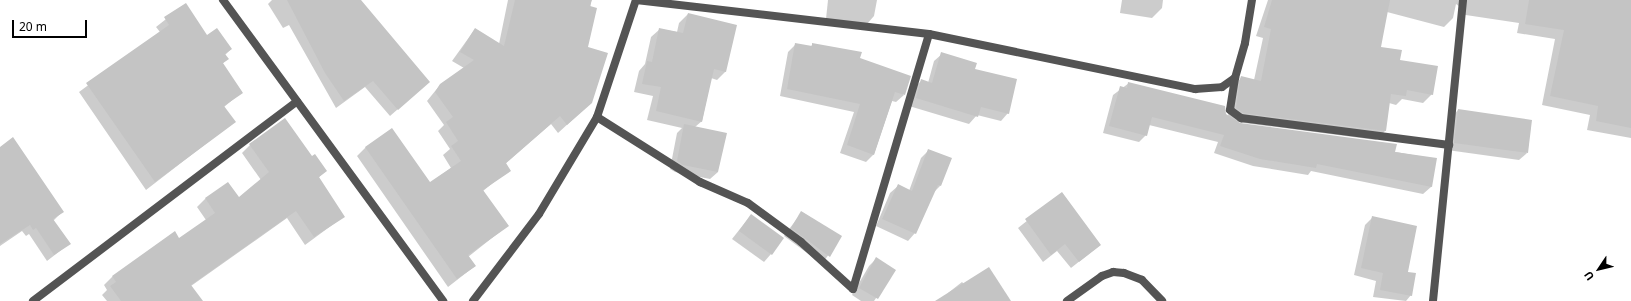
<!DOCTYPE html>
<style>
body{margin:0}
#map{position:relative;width:1631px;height:301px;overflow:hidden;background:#fff;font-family:"Noto Sans",sans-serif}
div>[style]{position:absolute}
.shadow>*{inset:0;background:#0003}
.building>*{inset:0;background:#c4c4c4}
.street>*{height:8px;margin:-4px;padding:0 4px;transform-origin:4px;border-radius:4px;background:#545454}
span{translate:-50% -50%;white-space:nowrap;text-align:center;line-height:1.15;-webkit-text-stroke:4px #fff;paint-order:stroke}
.north{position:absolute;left:1579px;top:249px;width:40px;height:40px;-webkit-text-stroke:3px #fff;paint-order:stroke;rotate:235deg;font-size:11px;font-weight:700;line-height:16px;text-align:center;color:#000}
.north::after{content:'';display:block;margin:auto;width:14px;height:18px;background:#000;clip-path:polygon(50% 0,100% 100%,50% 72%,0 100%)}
.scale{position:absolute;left:12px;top:20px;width:75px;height:18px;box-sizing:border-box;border:2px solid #000;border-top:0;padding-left:5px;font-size:12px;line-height:14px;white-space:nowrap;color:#000;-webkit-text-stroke:3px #fff;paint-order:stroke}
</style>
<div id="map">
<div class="shadow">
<i style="clip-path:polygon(272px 0,359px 0,421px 89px,390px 116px,365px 87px,336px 108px,289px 25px,283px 28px,268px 4px)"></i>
<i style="clip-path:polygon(508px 0,591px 0,587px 48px,592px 102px,558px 133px,551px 124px,505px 164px,509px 170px,483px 191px,507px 226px,468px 257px,475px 266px,448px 287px,357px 156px,366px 147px,430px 183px,451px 168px,443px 155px,450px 149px,438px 131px,444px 125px,427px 101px,440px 85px,464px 68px,452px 61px,475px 29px,499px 44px)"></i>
<i style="clip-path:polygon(828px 0,877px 0,874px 16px,867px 24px,826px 19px)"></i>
<i style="clip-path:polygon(1122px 0,1163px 0,1162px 8px,1152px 18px,1120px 13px)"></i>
<i style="clip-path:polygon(1268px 0,1631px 0,1631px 138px,1587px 130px,1590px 115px,1542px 105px,1555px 39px,1517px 33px,1519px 23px,1459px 14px,1460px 7px,1456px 4px,1453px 18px,1444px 27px,1387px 12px,1380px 47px,1399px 61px,1432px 94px,1423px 103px,1402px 99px,1396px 105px,1389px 103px,1385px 131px,1376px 140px,1236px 122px,1240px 124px,1435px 159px,1431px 187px,1423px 194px,1311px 171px,1308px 175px,1253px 166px,1214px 153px,1218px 142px,1149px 125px,1146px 135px,1139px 142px,1103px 133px,1113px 95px,1129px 83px,1228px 116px,1233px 86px,1242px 77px,1254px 80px,1263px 38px,1256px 36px)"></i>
<i style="clip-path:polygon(185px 4px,207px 36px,231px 49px,225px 55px,228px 59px,222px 64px,242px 92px,224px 107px,234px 122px,146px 190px,79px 92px,160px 32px,156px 27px)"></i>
<i style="clip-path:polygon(688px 14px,726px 71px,717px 80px,711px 78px,702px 121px,695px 127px,718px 172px,710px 179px,675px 172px,670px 169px,677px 133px,682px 128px,647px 120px,653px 96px,634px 92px,639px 71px,645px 64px,651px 37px,660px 29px,677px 32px,679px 23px)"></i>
<i style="clip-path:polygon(813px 44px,859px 59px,904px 95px,896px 102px,892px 101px,874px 154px,866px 162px,840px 153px,854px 112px,780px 96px,788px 52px,795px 45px,810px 47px)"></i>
<i style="clip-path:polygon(942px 54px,974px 70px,1008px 113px,1001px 121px,977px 115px,969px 124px,909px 106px,914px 88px,921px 81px,928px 83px,934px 61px)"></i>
<i style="clip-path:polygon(1458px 110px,1527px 153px,1519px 160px,1447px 150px,1451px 118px)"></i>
<i style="clip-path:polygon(250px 145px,312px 157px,326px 171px,318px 178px,343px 217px,305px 245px,287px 218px,191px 286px,202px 301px,107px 301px,102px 295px,107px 290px,104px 285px,112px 277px,174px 233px,179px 239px,206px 220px,197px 207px,205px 199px,228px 183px,239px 199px,261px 180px,242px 153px)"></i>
<i style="clip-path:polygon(929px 150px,940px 186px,934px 192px,915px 233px,908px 241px,876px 226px,890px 193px,898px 186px,909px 191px,921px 158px)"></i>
<i style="clip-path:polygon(0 151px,62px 212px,53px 221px,69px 244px,47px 261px,29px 234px,26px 236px,22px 231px,0 246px)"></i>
<i style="clip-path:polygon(1062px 193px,1100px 245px,1071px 268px,1057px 251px,1043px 262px,1018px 228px)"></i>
<i style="clip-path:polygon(802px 212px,841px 237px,822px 264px,784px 236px)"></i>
<i style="clip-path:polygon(751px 215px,771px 254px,764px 262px,732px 239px)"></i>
<i style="clip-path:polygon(1373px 217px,1406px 272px,1411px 295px,1406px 301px,1373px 297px,1376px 281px,1354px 275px,1365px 225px)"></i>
<i style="clip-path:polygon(876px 259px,895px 270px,874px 301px,861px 301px,852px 295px,869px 266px)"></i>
<i style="clip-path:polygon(962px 282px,964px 284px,1010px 301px,948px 293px)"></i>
</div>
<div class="building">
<i style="clip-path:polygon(287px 0,361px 0,430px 82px,398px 110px,373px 81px,344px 101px,325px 73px)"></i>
<i style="clip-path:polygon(515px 0,592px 0,590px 6px,597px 8px,588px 47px,608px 53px,592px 103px,567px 125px,560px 116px,506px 163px,511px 171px,483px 190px,509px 226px,468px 255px,476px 266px,457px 279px,365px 147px,392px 128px,430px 182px,461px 161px,451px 146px,458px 141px,446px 122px,453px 117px,435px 92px,440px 84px,474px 60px,460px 52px,475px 28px,504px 46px)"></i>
<i style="clip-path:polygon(1272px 0,1390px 0,1381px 47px,1402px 50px,1400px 60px,1438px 66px,1433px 95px,1407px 90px,1406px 96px,1391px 94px,1386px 131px,1243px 113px,1236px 108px,1240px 79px,1241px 76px,1261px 81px,1271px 29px,1264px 27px)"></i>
<i style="clip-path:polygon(1529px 0,1631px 0,1631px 128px,1596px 121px,1598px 106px,1550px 96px,1564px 30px,1525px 24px)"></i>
<i style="clip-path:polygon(186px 3px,207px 35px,217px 28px,232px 49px,225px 54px,229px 59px,223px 63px,243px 93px,224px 106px,236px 122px,155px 182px,86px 83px,169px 25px,164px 17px)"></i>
<i style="clip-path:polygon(688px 13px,737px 25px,726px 72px,714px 69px,702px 122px,656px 111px,661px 87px,642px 84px,647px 61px,652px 62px,659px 28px,683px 33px)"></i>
<i style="clip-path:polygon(795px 43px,812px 46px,812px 43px,862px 52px,860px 58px,911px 76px,905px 95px,895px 92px,874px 155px,847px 145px,860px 104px,787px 89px)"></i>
<i style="clip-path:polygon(941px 52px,977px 63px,975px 69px,1017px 79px,1009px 114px,981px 107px,978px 117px,916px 98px,921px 79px,932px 83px)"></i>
<i style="clip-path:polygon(1128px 82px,1225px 106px,1226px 114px,1240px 123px,1397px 144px,1395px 152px,1437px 158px,1432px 187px,1317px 164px,1316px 168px,1260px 159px,1220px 146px,1224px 135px,1152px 117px,1147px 136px,1109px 126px,1120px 86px,1127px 88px)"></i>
<i style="clip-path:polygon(1458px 109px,1532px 120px,1528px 153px,1454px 143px)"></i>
<i style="clip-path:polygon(285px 118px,312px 156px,315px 154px,327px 171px,319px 177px,345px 217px,314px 237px,296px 211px,191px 285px,203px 301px,121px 301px,110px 286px,116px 282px,112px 276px,175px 231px,179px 238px,215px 213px,205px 198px,228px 182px,239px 197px,269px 172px,249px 144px)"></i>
<i style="clip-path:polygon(684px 124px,727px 133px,718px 172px,683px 165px,677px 161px)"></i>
<i style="clip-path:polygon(13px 137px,64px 212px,53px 219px,71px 244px,54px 255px,36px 228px,33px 230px,30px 225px,0 244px,0 147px)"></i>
<i style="clip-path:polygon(928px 149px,952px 158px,941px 186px,938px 185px,916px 234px,882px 219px,898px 184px,912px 191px)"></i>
<i style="clip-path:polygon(1062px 192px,1101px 245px,1079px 262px,1065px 244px,1051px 255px,1025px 219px)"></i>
<i style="clip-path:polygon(801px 211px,842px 236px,830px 257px,791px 228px)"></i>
<i style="clip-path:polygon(751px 214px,784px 238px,772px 255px,739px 231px)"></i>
<i style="clip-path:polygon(1372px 216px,1417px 226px,1408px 272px,1416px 273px,1412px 296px,1380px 290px,1383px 273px,1361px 268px)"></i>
<i style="clip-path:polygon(876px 257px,896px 270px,878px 299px,859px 288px)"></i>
<i style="clip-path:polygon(989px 267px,1011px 301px,935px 301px)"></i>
</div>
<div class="street">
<i style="left:223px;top:0;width:373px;rotate:53.8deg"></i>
<i style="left:636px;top:0;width:295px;rotate:6.6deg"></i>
<i style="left:929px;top:34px;width:272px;rotate:11.7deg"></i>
<i style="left:1195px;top:89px;width:27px;rotate:-4deg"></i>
<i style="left:1222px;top:87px;width:16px;rotate:-35deg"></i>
<i style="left:1235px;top:78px;width:36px;rotate:-74deg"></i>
<i style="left:1245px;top:43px;width:44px;rotate:-80.8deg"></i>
<i style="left:1235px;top:78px;width:32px;rotate:99deg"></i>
<i style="left:1230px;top:110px;width:14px;rotate:36deg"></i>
<i style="left:1241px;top:118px;width:210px;rotate:7.4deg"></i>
<i style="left:597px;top:117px;width:122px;rotate:32.3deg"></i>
<i style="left:700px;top:182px;width:52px;rotate:23.6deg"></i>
<i style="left:748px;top:203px;width:66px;rotate:36.3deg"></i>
<i style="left:801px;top:242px;width:70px;rotate:42.1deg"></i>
<i style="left:853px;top:289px;width:266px;rotate:-73.4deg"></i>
<i style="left:33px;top:301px;width:331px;rotate:-37.1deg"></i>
<i style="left:473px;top:301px;width:109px;rotate:-52.8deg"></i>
<i style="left:539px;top:214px;width:113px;rotate:-59.1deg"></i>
<i style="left:597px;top:117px;width:123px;rotate:-71.6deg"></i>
<i style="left:1067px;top:301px;width:43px;rotate:-35.5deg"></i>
<i style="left:1102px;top:276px;width:12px;rotate:-20deg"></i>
<i style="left:1113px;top:272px;width:11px;rotate:5deg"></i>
<i style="left:1124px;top:273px;width:19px;rotate:21deg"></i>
<i style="left:1142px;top:280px;width:29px;rotate:46deg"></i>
<i style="left:1433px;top:301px;width:302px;rotate:-84.3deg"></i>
</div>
<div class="north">U</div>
<div class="scale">20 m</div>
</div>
